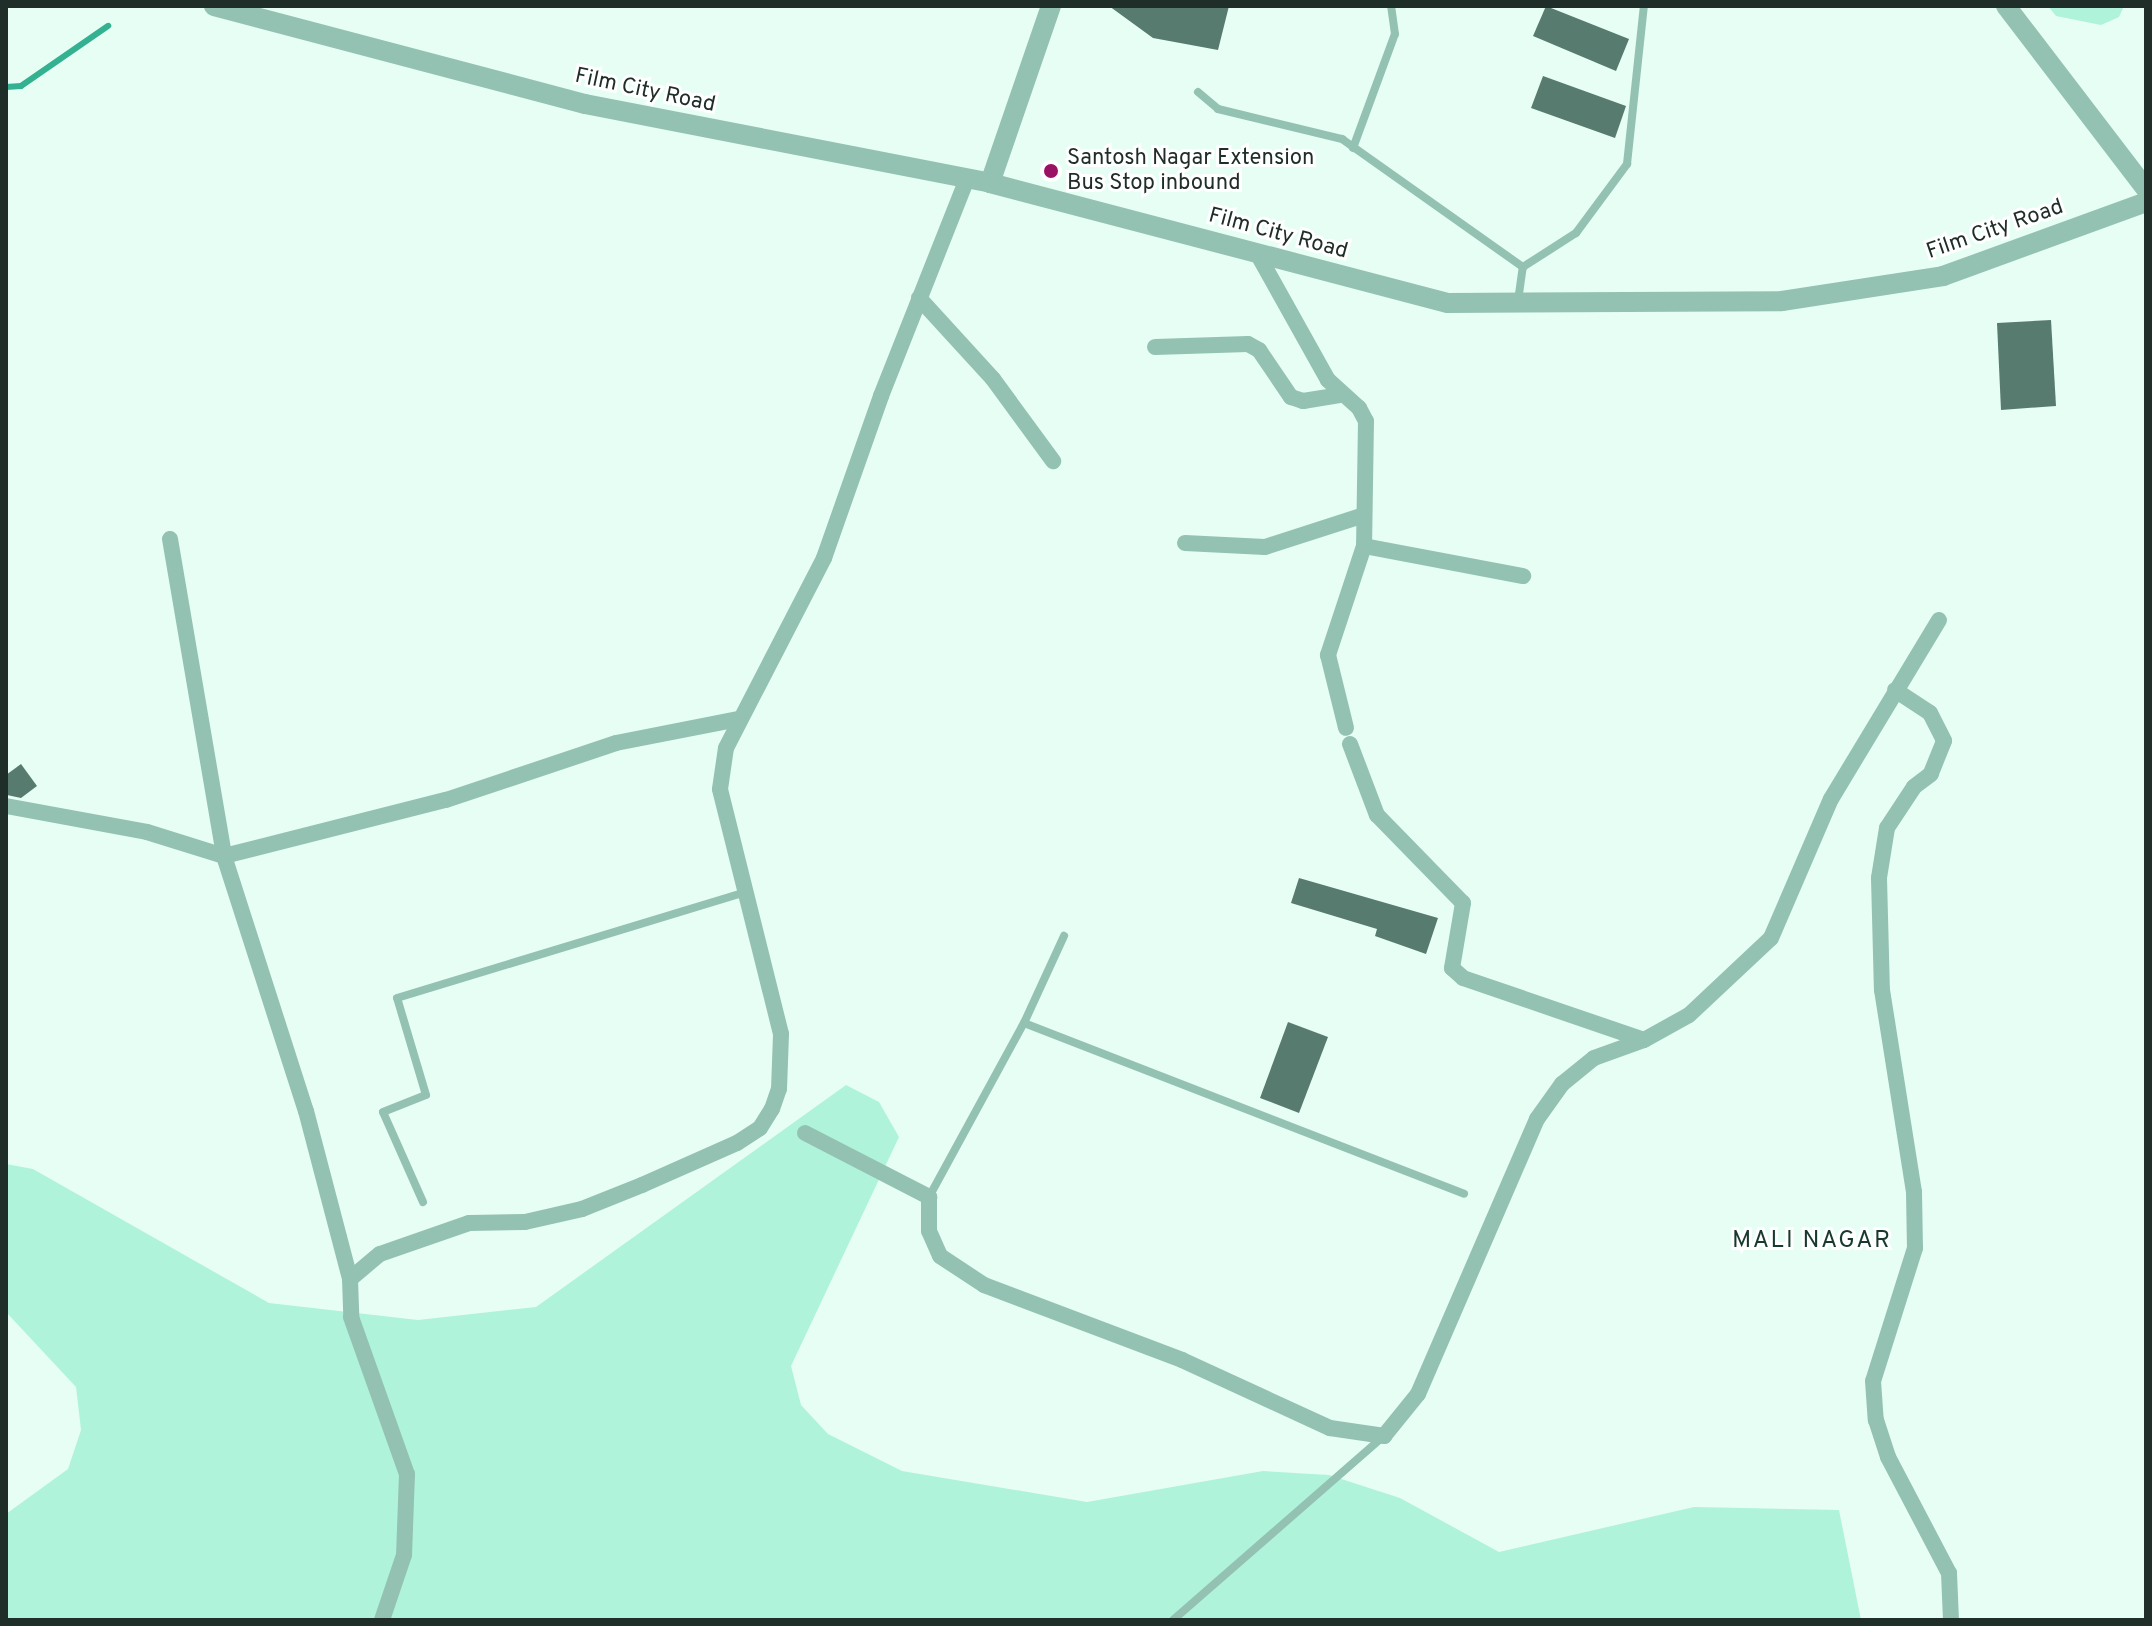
<!DOCTYPE html>
<style>
body{margin:0}
#map{position:relative;width:2152px;height:1626px;overflow:hidden;background:#e7fef5;font-family:Overpass,sans-serif}
div>[style]{position:absolute}
.green>*{inset:0;background:#b0f3db}
.stream>*{height:6px;margin:-3px;padding:0 3px;transform-origin:3px;border-radius:3px;background:#33b190}
.building>*{inset:0;background:#587b6f}
.service>*{height:8px;margin:-4px;padding:0 4px;transform-origin:4px;border-radius:4px;background:#94c2b2}
.minor>*{height:16px;margin:-8px;padding:0 8px;transform-origin:8px;border-radius:8px;background:#94c2b2}
.tertiary>*{height:20px;margin:-10px;padding:0 10px;transform-origin:10px;border-radius:10px;background:#94c2b2}
.dots>*{width:22px;height:22px;translate:-50% -50%;box-sizing:border-box;border:4px solid #fff;border-radius:50%}
span{translate:-50% -50%;white-space:nowrap;text-align:center;line-height:1.15;-webkit-text-stroke:6px #fff;paint-order:stroke}
.street-label{font-size:22px;color:#202e29}
.poi-label{font-size:22px;color:#202e29}
.left{translate:0 -50%;text-align:left}
.neighbourhood-label{font-size:24px;color:#17392e;letter-spacing:2px}
.frame{position:absolute;inset:0;border:8px solid #202e29;pointer-events:none}
</style>
<div id="map">
<div class="green">
<i style="clip-path:polygon(2048px 6px,2124px 6px,2119px 17px,2101px 25px,2056px 16px)"></i>
<i style="clip-path:polygon(846px 1085px,879px 1102px,899px 1137px,791px 1366px,801px 1405px,828px 1434px,902px 1471px,1087px 1502px,1263px 1471px,1329px 1475px,1400px 1498px,1499px 1552px,1694px 1507px,1839px 1510px,1861px 1620px,6px 1620px,6px 1514px,68px 1469px,81px 1430px,76px 1387px,6px 1312px,6px 1164px,33px 1169px,269px 1303px,418px 1320px,536px 1307px)"></i>
</div>
<div class="stream">
<i style="left:6px;top:87px;width:15px;rotate:-4deg"></i>
<i style="left:21px;top:86px;width:106px;rotate:-34.6deg"></i>
</div>
<div class="building">
<i style="clip-path:polygon(1109px 6px,1229px 6px,1218px 50px,1153px 38px)"></i>
<i style="clip-path:polygon(1546px 6px,1629px 39px,1616px 71px,1533px 36px)"></i>
<i style="clip-path:polygon(1543px 76px,1626px 106px,1615px 138px,1531px 108px)"></i>
<i style="clip-path:polygon(2051px 320px,2056px 406px,2001px 410px,1997px 323px)"></i>
<i style="clip-path:polygon(21px 764px,37px 786px,21px 798px,7px 795px,6px 775px)"></i>
<i style="clip-path:polygon(1299px 878px,1438px 918px,1426px 954px,1375px 936px,1377px 929px,1291px 903px)"></i>
<i style="clip-path:polygon(1288px 1022px,1328px 1037px,1299px 1113px,1260px 1098px)"></i>
</div>
<div class="service">
<i style="left:1198px;top:92px;width:26px;rotate:40deg"></i>
<i style="left:1218px;top:109px;width:128px;rotate:13.6deg"></i>
<i style="left:1342px;top:139px;width:222px;rotate:35.3deg"></i>
<i style="left:1353px;top:148px;width:121px;rotate:-69.8deg"></i>
<i style="left:1395px;top:34px;width:28px;rotate:-98deg"></i>
<i style="left:1518px;top:301px;width:34px;rotate:-82deg"></i>
<i style="left:1523px;top:267px;width:63px;rotate:-32.7deg"></i>
<i style="left:1576px;top:233px;width:86px;rotate:-53.5deg"></i>
<i style="left:1627px;top:164px;width:159px;rotate:-83.9deg"></i>
<i style="left:1024px;top:1023px;width:472px;rotate:21.2deg"></i>
<i style="left:929px;top:1197px;width:198px;rotate:-61.4deg"></i>
<i style="left:1024px;top:1023px;width:96px;rotate:-65.3deg"></i>
<i style="left:423px;top:1202px;width:98px;rotate:-114deg"></i>
<i style="left:383px;top:1112px;width:46px;rotate:-21.6deg"></i>
<i style="left:426px;top:1095px;width:101px;rotate:-106.6deg"></i>
<i style="left:397px;top:998px;width:362px;rotate:-16.9deg"></i>
<i style="left:1173px;top:1620px;width:279px;rotate:-41.1deg"></i>
</div>
<div class="minor">
<i style="left:1257px;top:253px;width:145px;rotate:60.8deg"></i>
<i style="left:1328px;top:380px;width:42px;rotate:42.1deg"></i>
<i style="left:1359px;top:408px;width:15px;rotate:62deg"></i>
<i style="left:1366px;top:421px;width:125px;rotate:90.9deg"></i>
<i style="left:1364px;top:546px;width:115px;rotate:108.3deg"></i>
<i style="left:1328px;top:655px;width:75px;rotate:76.1deg"></i>
<i style="left:919px;top:298px;width:110px;rotate:47.6deg"></i>
<i style="left:993px;top:379px;width:102px;rotate:53.8deg"></i>
<i style="left:1155px;top:347px;width:93px;rotate:-1.8deg"></i>
<i style="left:1248px;top:344px;width:13px;rotate:29deg"></i>
<i style="left:1259px;top:350px;width:57px;rotate:55.8deg"></i>
<i style="left:1291px;top:397px;width:13px;rotate:18deg"></i>
<i style="left:1303px;top:401px;width:37px;rotate:-9deg"></i>
<i style="left:170px;top:539px;width:322px;rotate:80.3deg"></i>
<i style="left:224px;top:856px;width:268px;rotate:72.2deg"></i>
<i style="left:306px;top:1111px;width:174px;rotate:75.3deg"></i>
<i style="left:350px;top:1279px;width:38px;rotate:88deg"></i>
<i style="left:351px;top:1317px;width:167px;rotate:70.4deg"></i>
<i style="left:407px;top:1474px;width:81px;rotate:92.1deg"></i>
<i style="left:404px;top:1555px;width:69px;rotate:108.7deg"></i>
<i style="left:1185px;top:543px;width:80px;rotate:2.9deg"></i>
<i style="left:1265px;top:547px;width:104px;rotate:-17.9deg"></i>
<i style="left:1364px;top:546px;width:162px;rotate:10.7deg"></i>
<i style="left:1895px;top:690px;width:42px;rotate:33.3deg"></i>
<i style="left:1930px;top:713px;width:31px;rotate:63deg"></i>
<i style="left:1944px;top:741px;width:35px;rotate:112deg"></i>
<i style="left:1931px;top:774px;width:21px;rotate:143deg"></i>
<i style="left:1914px;top:787px;width:49px;rotate:123.4deg"></i>
<i style="left:1887px;top:828px;width:51px;rotate:99.1deg"></i>
<i style="left:1879px;top:878px;width:112px;rotate:88.5deg"></i>
<i style="left:1882px;top:990px;width:205px;rotate:81deg"></i>
<i style="left:1914px;top:1192px;width:56px;rotate:89deg"></i>
<i style="left:1915px;top:1248px;width:139px;rotate:107.5deg"></i>
<i style="left:1873px;top:1381px;width:39px;rotate:86deg"></i>
<i style="left:1876px;top:1420px;width:39px;rotate:72deg"></i>
<i style="left:1888px;top:1457px;width:131px;rotate:62.3deg"></i>
<i style="left:1949px;top:1573px;width:47px;rotate:87.6deg"></i>
<i style="left:1350px;top:744px;width:76px;rotate:69.2deg"></i>
<i style="left:1377px;top:815px;width:123px;rotate:45.7deg"></i>
<i style="left:1463px;top:903px;width:66px;rotate:99.6deg"></i>
<i style="left:1452px;top:968px;width:15px;rotate:42deg"></i>
<i style="left:1463px;top:978px;width:191px;rotate:18.9deg"></i>
<i style="left:6px;top:806px;width:143px;rotate:10.4deg"></i>
<i style="left:147px;top:832px;width:81px;rotate:17.3deg"></i>
<i style="left:224px;top:856px;width:229px;rotate:-14.2deg"></i>
<i style="left:446px;top:800px;width:179px;rotate:-18.5deg"></i>
<i style="left:616px;top:743px;width:124px;rotate:-11.1deg"></i>
<i style="left:805px;top:1133px;width:140px;rotate:27.3deg"></i>
<i style="left:929px;top:1197px;width:34px;rotate:90deg"></i>
<i style="left:929px;top:1231px;width:27px;rotate:66deg"></i>
<i style="left:940px;top:1256px;width:53px;rotate:33.4deg"></i>
<i style="left:984px;top:1285px;width:212px;rotate:20.7deg"></i>
<i style="left:1182px;top:1360px;width:163px;rotate:24.7deg"></i>
<i style="left:1330px;top:1428px;width:55px;rotate:8.4deg"></i>
<i style="left:1384px;top:1436px;width:54px;rotate:-51deg"></i>
<i style="left:1418px;top:1394px;width:300px;rotate:-66.6deg"></i>
<i style="left:1537px;top:1119px;width:43px;rotate:-54.5deg"></i>
<i style="left:1562px;top:1084px;width:41px;rotate:-39.1deg"></i>
<i style="left:1594px;top:1058px;width:53px;rotate:-19.8deg"></i>
<i style="left:1644px;top:1040px;width:51px;rotate:-29.1deg"></i>
<i style="left:1689px;top:1015px;width:112px;rotate:-43.2deg"></i>
<i style="left:1771px;top:938px;width:151px;rotate:-66.7deg"></i>
<i style="left:1831px;top:799px;width:209px;rotate:-58.9deg"></i>
<i style="left:350px;top:1279px;width:39px;rotate:-40deg"></i>
<i style="left:380px;top:1254px;width:94px;rotate:-19.2deg"></i>
<i style="left:469px;top:1223px;width:56px;rotate:-1deg"></i>
<i style="left:525px;top:1222px;width:58px;rotate:-12.8deg"></i>
<i style="left:582px;top:1209px;width:65px;rotate:-21.8deg"></i>
<i style="left:642px;top:1185px;width:104px;rotate:-23.9deg"></i>
<i style="left:737px;top:1143px;width:27px;rotate:-33deg"></i>
<i style="left:760px;top:1128px;width:22px;rotate:-58deg"></i>
<i style="left:772px;top:1109px;width:21px;rotate:-71deg"></i>
<i style="left:779px;top:1089px;width:55px;rotate:-87.9deg"></i>
<i style="left:781px;top:1034px;width:252px;rotate:-104deg"></i>
<i style="left:720px;top:789px;width:41px;rotate:-81.7deg"></i>
<i style="left:726px;top:748px;width:214px;rotate:-62.7deg"></i>
<i style="left:824px;top:558px;width:172px;rotate:-70.6deg"></i>
<i style="left:881px;top:396px;width:233px;rotate:-68.4deg"></i>
</div>
<div class="tertiary">
<i style="left:214px;top:6px;width:384px;rotate:14.8deg"></i>
<i style="left:585px;top:104px;width:413px;rotate:11deg"></i>
<i style="left:990px;top:183px;width:473px;rotate:14.7deg"></i>
<i style="left:1448px;top:303px;width:334px;rotate:-0.3deg"></i>
<i style="left:1782px;top:301px;width:163px;rotate:-8.8deg"></i>
<i style="left:1943px;top:276px;width:216px;rotate:-20deg"></i>
<i style="left:2006px;top:6px;width:230px;rotate:52.6deg"></i>
<i style="left:990px;top:183px;width:187px;rotate:-71deg"></i>
</div>
<div class="dots">
<i style="left:1051px;top:171px;background:#9a1264"></i>
</div>
<div class="street-label">
<span style="left:645px;top:91px;rotate:12deg">Film City Road</span>
<span style="left:1995px;top:230px;rotate:-19deg">Film City Road</span>
<span style="left:1278px;top:234px;rotate:15deg">Film City Road</span>
</div>
<div class="poi-label">
<span class="left" style="left:1067px;top:171px">Santosh Nagar Extension<br>Bus Stop inbound</span>
</div>
<div class="neighbourhood-label">
<span style="left:1812px;top:1242px">MALI NAGAR</span>
</div>
<div class="frame"></div>
</div>
